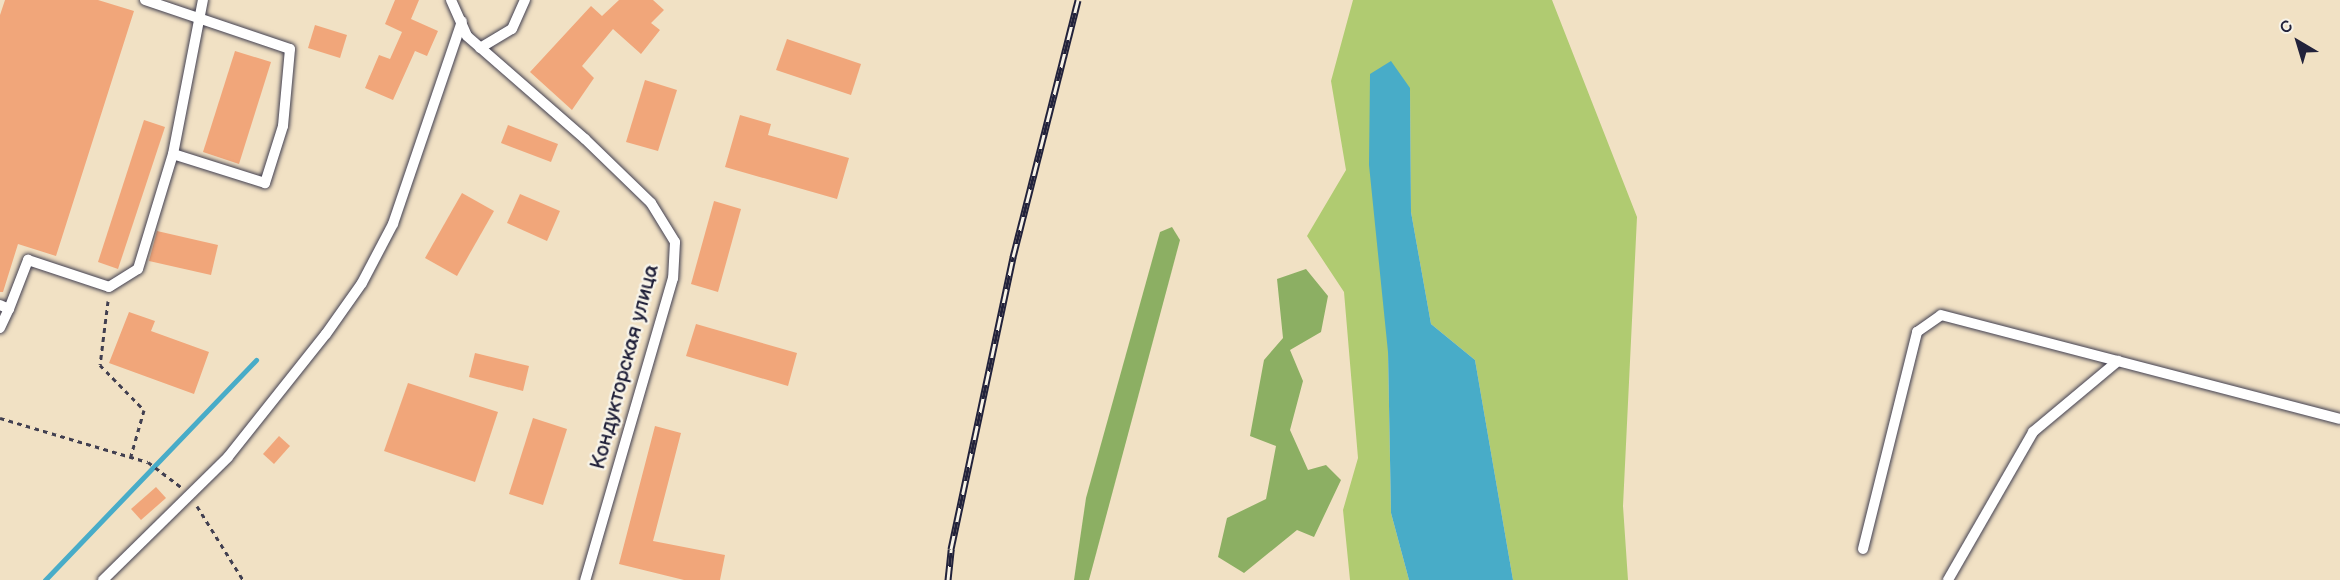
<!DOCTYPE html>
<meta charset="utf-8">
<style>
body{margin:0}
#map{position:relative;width:2340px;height:580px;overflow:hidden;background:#f1e1c4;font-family:"Balsamiq Sans",sans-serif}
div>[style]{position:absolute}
.green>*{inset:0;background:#b0cb71}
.forest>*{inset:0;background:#8caf63}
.water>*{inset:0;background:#48acc8}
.stream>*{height:5px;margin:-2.5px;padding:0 2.5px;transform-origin:2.5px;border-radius:2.5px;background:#48acc8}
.building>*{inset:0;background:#f1a67a}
.path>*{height:3px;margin-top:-1.5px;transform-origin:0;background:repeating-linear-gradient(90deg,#413f50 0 4.5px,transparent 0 9px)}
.roads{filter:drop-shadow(0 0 2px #413f50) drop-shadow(0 0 2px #413f50)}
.service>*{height:10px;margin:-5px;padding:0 5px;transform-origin:5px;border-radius:5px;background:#fff}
.rail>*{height:7px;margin-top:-3.5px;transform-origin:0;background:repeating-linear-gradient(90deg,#f7f3e8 0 14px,#22223b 0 28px);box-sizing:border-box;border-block:2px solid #22223b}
span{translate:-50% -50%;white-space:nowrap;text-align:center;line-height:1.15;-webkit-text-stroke:5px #f7f3e8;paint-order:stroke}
.street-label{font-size:21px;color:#22223b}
.north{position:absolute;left:2268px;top:12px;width:60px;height:60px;-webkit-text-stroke:4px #f7f3e8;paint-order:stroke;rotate:322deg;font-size:16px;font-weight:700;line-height:24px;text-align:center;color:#22223b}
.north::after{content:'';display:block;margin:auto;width:21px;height:27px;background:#22223b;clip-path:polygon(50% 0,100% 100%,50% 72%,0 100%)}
</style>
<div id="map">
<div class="green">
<i style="clip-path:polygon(1353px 0,1552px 0,1637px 217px,1623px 506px,1628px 580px,1513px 580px,1475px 360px,1431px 324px,1411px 212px,1410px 88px,1388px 352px,1391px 513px,1409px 580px,1350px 580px,1343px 510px,1358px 458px,1344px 292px,1307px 236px,1346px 170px,1331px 81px)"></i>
</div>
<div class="forest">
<i style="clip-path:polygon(1172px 227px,1180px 240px,1089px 580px,1074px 580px,1086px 498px,1160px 232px)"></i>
<i style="clip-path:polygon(1306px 269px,1328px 296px,1321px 332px,1290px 350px,1303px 381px,1290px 430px,1308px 470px,1326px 465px,1341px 480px,1314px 537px,1297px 530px,1244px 573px,1218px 557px,1227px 518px,1266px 499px,1276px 446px,1250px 436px,1264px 360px,1283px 338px,1277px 279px)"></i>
</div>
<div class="water">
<i style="clip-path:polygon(1391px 61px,1410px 88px,1411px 212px,1431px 324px,1475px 360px,1513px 580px,1409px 580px,1391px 513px,1388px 352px,1369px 165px,1370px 74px)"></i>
</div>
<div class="stream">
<i style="left:45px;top:580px;width:305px;rotate:-46.2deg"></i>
</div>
<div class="building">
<i style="clip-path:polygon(5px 0,98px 0,134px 11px,56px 256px,18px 244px,3px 292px,0 292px,0 15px)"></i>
<i style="clip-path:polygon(395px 0,419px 0,411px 19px,438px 31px,427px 56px,415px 51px,393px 100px,365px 88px,379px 55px,390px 59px,402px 32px,385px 24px)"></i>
<i style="clip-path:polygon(619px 0,653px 0,664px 10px,651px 23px,660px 30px,641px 54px,613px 29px,582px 66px,594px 78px,572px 110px,530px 72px,591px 6px,602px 16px)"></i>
<i style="clip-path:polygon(315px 25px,347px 35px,340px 58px,308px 48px)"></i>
<i style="clip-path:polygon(787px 39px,861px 64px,851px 95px,776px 70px)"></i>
<i style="clip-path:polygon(235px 51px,271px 62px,239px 164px,203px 152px)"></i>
<i style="clip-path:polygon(645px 80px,677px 90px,658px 151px,626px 142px)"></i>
<i style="clip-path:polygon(740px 115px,771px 124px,768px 135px,849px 158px,837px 199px,725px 167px)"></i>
<i style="clip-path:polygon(144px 120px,165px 127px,118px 269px,98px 262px)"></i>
<i style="clip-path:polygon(508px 125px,558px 144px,551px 162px,501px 143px)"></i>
<i style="clip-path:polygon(462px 193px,494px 211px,457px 276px,425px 258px)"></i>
<i style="clip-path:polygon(520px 194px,560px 211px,547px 241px,507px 223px)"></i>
<i style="clip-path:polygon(714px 201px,741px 209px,718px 292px,691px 284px)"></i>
<i style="clip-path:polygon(157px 231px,218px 245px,211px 275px,149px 261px)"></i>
<i style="clip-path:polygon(129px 312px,155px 321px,151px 331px,209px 352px,194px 394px,109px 363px)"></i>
<i style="clip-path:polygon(696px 324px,797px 353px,788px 386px,686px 356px)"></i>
<i style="clip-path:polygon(475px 353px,529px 366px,523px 391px,469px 377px)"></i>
<i style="clip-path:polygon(408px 383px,498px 412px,475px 482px,384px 451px)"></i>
<i style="clip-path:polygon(533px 418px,567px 429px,543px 505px,509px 494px)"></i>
<i style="clip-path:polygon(655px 426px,681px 433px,653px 541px,725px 555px,720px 580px,684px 580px,619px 564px)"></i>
<i style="clip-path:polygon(279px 436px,290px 446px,274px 464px,263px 454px)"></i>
<i style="clip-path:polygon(156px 487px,166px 498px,141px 520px,131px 509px)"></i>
</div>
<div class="path">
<i style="left:108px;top:301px;width:64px;rotate:97.1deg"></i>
<i style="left:100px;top:365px;width:63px;rotate:45.6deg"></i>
<i style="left:144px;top:410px;width:51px;rotate:105.9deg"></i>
<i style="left:0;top:418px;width:154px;rotate:16.6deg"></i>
<i style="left:148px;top:462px;width:41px;rotate:37.1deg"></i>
<i style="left:197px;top:506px;width:87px;rotate:58.1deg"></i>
</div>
<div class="roads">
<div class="service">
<i style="left:145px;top:0;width:153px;rotate:18.7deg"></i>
<i style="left:290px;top:49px;width:77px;rotate:95.2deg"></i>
<i style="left:283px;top:126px;width:60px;rotate:107.5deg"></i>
<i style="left:265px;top:183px;width:96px;rotate:-162.5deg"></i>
<i style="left:451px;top:0;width:39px;rotate:66deg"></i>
<i style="left:467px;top:36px;width:157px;rotate:41.1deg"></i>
<i style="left:585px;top:139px;width:92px;rotate:44.1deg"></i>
<i style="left:651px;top:203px;width:46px;rotate:58.4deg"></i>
<i style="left:675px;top:242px;width:36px;rotate:93deg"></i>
<i style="left:673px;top:278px;width:315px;rotate:106.2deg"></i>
<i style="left:480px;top:48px;width:37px;rotate:-31deg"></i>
<i style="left:512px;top:29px;width:32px;rotate:-66deg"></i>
<i style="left:0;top:305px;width:10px;rotate:24deg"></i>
<i style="left:9px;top:309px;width:53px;rotate:-68.8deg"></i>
<i style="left:28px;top:260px;width:85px;rotate:18.4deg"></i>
<i style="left:109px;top:287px;width:34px;rotate:-32deg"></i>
<i style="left:138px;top:269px;width:120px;rotate:-73.1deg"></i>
<i style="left:173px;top:154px;width:157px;rotate:-79deg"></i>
<i style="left:0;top:328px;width:21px;rotate:-65deg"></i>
<i style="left:1863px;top:549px;width:224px;rotate:-76deg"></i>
<i style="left:1917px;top:332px;width:29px;rotate:-35deg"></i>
<i style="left:1941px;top:315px;width:412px;rotate:14.6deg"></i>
<i style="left:103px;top:580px;width:175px;rotate:-44.5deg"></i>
<i style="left:228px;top:457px;width:157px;rotate:-51.5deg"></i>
<i style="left:326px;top:334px;width:62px;rotate:-54.8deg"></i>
<i style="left:362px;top:283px;width:67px;rotate:-62.3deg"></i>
<i style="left:393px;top:224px;width:214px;rotate:-71.2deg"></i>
<i style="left:1948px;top:580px;width:171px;rotate:-60.1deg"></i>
<i style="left:2033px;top:432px;width:111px;rotate:-39.9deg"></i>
</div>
</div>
<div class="rail">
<i style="left:948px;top:580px;width:31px;rotate:-84deg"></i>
<i style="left:951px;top:549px;width:299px;rotate:-78deg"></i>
<i style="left:1013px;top:257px;width:265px;rotate:-75.8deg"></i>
</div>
<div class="street-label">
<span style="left:625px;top:367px;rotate:-75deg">Кондукторская улица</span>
</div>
<div class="north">С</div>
</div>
